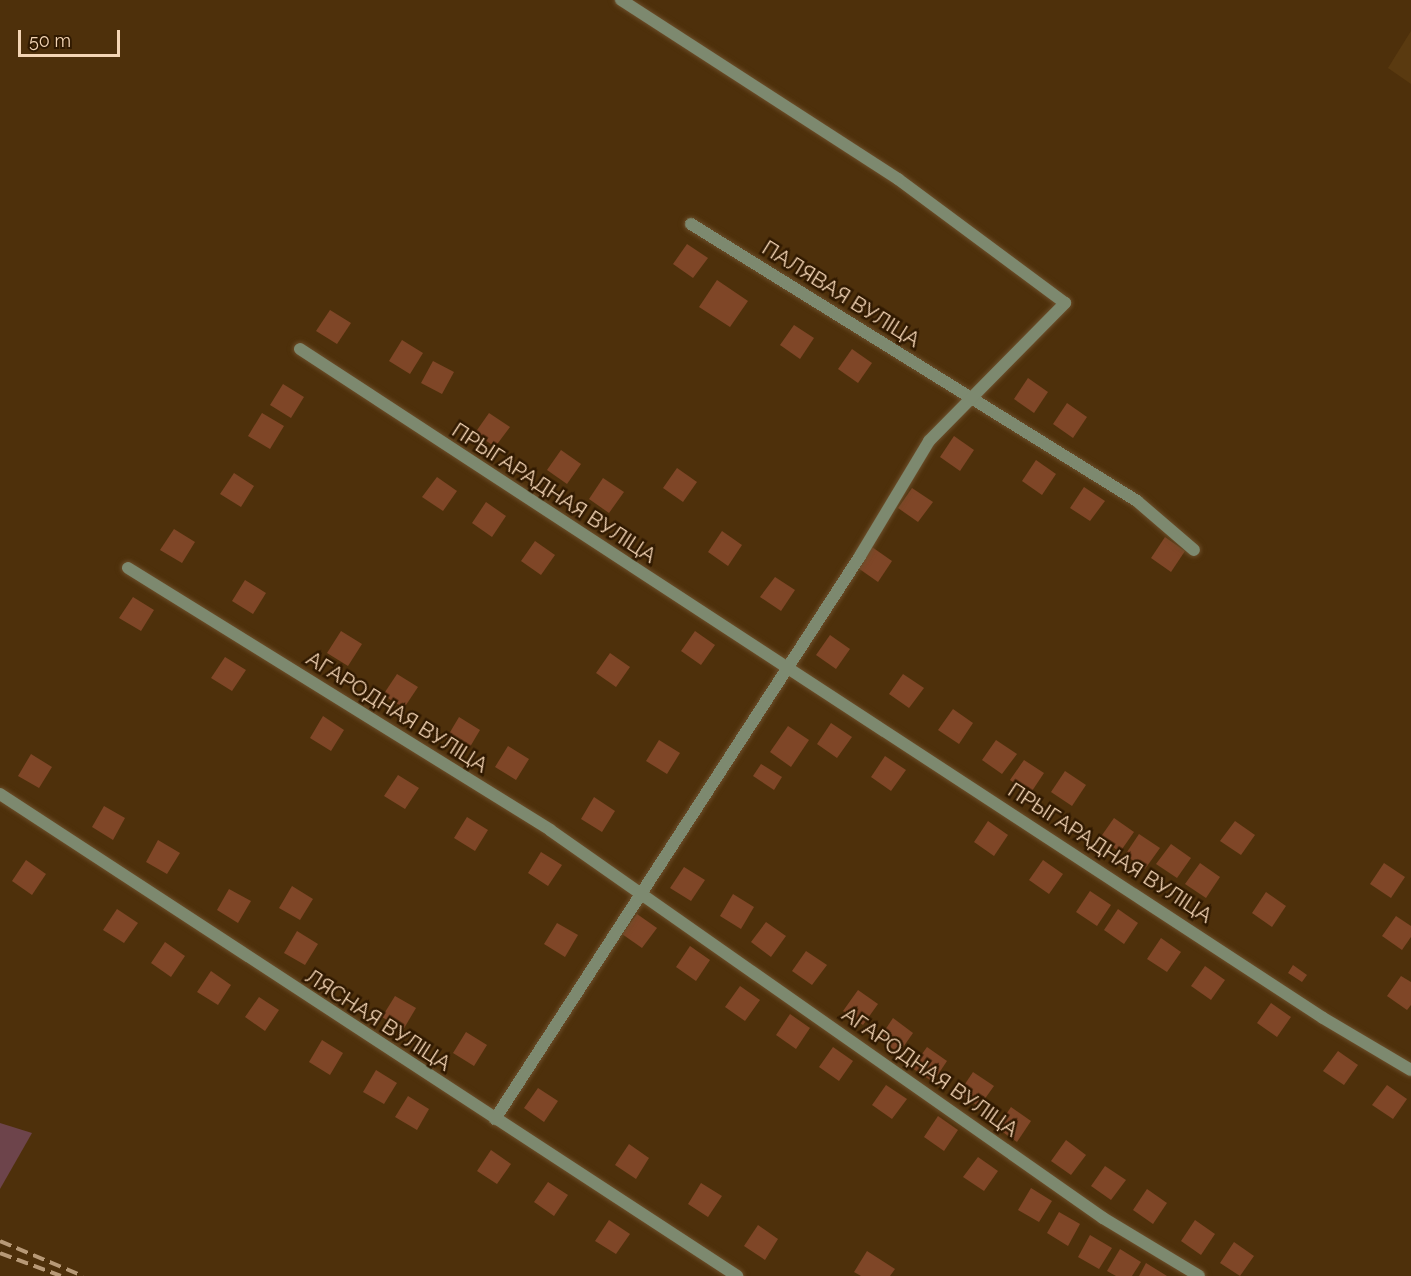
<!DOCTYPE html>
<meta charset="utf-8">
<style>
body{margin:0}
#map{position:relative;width:1411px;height:1276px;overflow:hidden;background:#4e300b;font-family:Raleway,sans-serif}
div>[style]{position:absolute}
.built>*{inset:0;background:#5a3a10}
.green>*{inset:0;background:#6d444b}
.building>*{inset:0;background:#7f4627}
.roads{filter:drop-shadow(0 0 2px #6c4e2a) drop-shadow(0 0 2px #6c4e2a)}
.street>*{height:12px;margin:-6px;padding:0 6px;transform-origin:6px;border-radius:6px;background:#7d896f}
.rail>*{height:4px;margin-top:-2px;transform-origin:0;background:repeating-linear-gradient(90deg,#b79977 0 12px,transparent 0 18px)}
span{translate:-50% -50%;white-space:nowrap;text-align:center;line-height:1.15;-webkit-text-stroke:5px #301900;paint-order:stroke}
.street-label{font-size:21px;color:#f4d5b5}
.scale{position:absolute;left:18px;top:30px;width:102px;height:27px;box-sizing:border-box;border:3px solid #f4d5b5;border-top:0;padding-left:8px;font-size:18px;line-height:21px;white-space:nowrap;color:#f4d5b5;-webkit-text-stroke:4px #301900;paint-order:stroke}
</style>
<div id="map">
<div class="built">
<i style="clip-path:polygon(1411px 31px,1411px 84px,1388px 68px)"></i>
</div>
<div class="green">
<i style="clip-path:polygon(0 1123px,32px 1133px,0 1189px)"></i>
</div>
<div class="building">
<i style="clip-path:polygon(687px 244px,708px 258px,693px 278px,673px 264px)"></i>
<i style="clip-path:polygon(717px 280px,748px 301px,730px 327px,699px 307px)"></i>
<i style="clip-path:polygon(330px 310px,351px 323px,337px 344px,316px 331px)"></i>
<i style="clip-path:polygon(794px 325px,814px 338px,800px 359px,780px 345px)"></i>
<i style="clip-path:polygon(402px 340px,423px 353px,410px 374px,389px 361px)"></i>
<i style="clip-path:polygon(852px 349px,872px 363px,858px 383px,838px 369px)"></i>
<i style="clip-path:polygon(433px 361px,454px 372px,442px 394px,421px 383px)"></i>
<i style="clip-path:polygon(1028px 378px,1048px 392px,1034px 413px,1014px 399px)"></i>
<i style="clip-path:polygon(283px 384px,304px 397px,291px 418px,270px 405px)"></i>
<i style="clip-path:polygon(1067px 403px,1087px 417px,1073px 438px,1053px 424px)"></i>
<i style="clip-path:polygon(262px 413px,284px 426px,270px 449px,248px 436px)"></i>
<i style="clip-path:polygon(489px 413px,510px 427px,495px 447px,475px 433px)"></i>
<i style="clip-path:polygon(954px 436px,974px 450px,960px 471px,940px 457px)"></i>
<i style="clip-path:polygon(561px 450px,581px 464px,567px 484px,547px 470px)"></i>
<i style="clip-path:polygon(1036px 460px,1056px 474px,1042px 495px,1022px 481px)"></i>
<i style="clip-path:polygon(677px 468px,697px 482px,683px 502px,663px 488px)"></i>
<i style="clip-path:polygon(234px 473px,254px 486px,241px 507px,220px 494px)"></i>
<i style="clip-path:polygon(437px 477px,457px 491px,443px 511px,422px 497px)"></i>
<i style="clip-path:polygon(603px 478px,624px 492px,609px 513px,589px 499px)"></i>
<i style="clip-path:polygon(1084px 487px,1105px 501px,1090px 521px,1070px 508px)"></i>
<i style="clip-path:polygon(912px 488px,933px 502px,918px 522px,898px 508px)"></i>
<i style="clip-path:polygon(486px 502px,506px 516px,492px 537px,472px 523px)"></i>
<i style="clip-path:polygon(174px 529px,195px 542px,182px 563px,160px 550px)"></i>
<i style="clip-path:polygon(722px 531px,742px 545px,728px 566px,708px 552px)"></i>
<i style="clip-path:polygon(1165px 537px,1185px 551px,1171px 572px,1151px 558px)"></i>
<i style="clip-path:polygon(535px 541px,555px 555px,541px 575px,521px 561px)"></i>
<i style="clip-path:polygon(872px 547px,892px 561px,878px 582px,858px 568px)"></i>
<i style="clip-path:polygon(775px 577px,795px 590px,781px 611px,760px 597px)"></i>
<i style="clip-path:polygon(245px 580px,266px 593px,253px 614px,232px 601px)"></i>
<i style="clip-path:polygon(133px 597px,154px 610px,141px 631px,119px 618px)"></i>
<i style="clip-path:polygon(341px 631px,362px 644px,348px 666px,327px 653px)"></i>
<i style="clip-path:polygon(695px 631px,715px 645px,701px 665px,681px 651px)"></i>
<i style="clip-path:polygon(830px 635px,850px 649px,836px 669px,816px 655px)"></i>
<i style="clip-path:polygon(610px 653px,630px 667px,616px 687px,596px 673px)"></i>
<i style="clip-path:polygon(225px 657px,246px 670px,232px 691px,211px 678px)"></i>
<i style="clip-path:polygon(397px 674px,418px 687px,404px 708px,383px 695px)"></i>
<i style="clip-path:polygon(903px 674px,924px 688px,909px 708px,889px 694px)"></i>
<i style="clip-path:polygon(953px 709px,973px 723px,959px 744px,938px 730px)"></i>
<i style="clip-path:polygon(323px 716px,344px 730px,331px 751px,310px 738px)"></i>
<i style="clip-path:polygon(459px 717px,480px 730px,467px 752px,446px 739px)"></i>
<i style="clip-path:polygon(831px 723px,852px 737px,837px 758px,817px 744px)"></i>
<i style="clip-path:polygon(788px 726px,809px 740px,791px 767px,770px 752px)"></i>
<i style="clip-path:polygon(659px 740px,680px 753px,667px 774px,646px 761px)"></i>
<i style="clip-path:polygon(996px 740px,1017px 754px,1002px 774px,982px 760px)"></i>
<i style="clip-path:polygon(508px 746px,529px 759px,516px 780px,495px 767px)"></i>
<i style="clip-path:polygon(31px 754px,52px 767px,39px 788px,18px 776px)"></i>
<i style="clip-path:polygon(885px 756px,906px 770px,891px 791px,871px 777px)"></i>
<i style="clip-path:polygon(1024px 760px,1044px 773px,1030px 794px,1010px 780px)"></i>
<i style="clip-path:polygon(761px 764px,782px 777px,774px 790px,753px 776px)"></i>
<i style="clip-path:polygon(1065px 771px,1086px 785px,1072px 806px,1051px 792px)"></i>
<i style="clip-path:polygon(398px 775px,419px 788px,405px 809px,384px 796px)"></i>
<i style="clip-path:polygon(594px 797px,615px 811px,602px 832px,581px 819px)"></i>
<i style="clip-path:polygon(104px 806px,125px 818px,113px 840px,92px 827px)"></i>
<i style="clip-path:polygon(467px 817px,488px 830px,475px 851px,454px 838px)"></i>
<i style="clip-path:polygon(1114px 818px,1134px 832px,1120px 852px,1100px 838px)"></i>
<i style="clip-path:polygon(988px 821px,1008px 835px,994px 856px,974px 842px)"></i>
<i style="clip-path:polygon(1235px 821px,1255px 835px,1241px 855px,1220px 841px)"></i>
<i style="clip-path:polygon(1139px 834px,1160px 848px,1145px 869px,1125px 855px)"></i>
<i style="clip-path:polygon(158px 840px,180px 853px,167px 874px,146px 862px)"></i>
<i style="clip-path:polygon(1171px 844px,1191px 858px,1177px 878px,1156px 864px)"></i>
<i style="clip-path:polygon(541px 852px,562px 865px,548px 886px,528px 873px)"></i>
<i style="clip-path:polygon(26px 860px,46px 874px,32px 895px,12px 881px)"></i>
<i style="clip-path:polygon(1043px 860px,1063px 874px,1049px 894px,1029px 880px)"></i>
<i style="clip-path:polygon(1200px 863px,1220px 877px,1206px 898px,1185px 884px)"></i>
<i style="clip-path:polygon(1384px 863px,1405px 877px,1391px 898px,1370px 884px)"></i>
<i style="clip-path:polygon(684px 867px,705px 880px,691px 901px,670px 888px)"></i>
<i style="clip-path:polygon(292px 886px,313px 899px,300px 920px,279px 908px)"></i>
<i style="clip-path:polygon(229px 889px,251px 901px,238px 923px,217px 910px)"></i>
<i style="clip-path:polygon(1090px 891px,1111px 905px,1097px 926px,1076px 912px)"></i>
<i style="clip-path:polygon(1266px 892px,1286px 906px,1272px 927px,1252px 913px)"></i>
<i style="clip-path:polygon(733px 894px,754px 907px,741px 929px,720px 916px)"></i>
<i style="clip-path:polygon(117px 909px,138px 923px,124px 943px,103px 930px)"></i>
<i style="clip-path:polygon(1118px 909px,1138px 923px,1124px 944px,1104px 930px)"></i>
<i style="clip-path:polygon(637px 914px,657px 928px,642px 948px,622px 934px)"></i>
<i style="clip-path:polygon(1396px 916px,1411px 926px,1411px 937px,1402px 950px,1382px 936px)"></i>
<i style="clip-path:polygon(766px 922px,786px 936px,771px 957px,751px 942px)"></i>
<i style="clip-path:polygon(557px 923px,578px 935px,565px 957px,544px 944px)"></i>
<i style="clip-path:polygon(297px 931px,318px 944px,305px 965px,284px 953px)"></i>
<i style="clip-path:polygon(1161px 938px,1181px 952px,1167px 972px,1147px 959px)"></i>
<i style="clip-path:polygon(165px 942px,185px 956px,171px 977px,151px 963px)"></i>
<i style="clip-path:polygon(690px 946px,710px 960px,696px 981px,676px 967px)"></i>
<i style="clip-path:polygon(806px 951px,827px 965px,812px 985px,792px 971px)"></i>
<i style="clip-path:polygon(1293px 965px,1307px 975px,1302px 982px,1288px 973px)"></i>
<i style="clip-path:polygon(1205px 966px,1225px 980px,1211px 1000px,1191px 986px)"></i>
<i style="clip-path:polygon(211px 971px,231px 985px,218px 1005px,197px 992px)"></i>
<i style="clip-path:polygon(1401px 976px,1411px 982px,1411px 1005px,1407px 1010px,1387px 996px)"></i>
<i style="clip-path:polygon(740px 986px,760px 1000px,745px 1021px,725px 1007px)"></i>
<i style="clip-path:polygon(858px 990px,878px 1004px,863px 1025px,843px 1011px)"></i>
<i style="clip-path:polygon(395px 996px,416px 1008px,403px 1030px,382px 1017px)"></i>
<i style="clip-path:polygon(259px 997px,279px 1010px,265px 1031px,245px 1017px)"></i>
<i style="clip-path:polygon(1271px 1003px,1291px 1017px,1277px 1037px,1257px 1023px)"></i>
<i style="clip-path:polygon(790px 1014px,810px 1028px,796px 1049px,776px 1035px)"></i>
<i style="clip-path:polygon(893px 1018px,913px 1033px,899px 1053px,879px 1039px)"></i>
<i style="clip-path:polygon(466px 1032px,487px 1045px,474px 1066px,453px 1053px)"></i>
<i style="clip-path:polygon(322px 1040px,343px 1053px,330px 1075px,309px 1062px)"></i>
<i style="clip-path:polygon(833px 1047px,853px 1061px,839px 1081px,819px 1067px)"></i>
<i style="clip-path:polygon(927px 1047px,947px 1061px,933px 1082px,912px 1068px)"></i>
<i style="clip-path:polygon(1338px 1051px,1358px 1065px,1344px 1085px,1323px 1071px)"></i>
<i style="clip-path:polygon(376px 1070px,397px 1083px,384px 1104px,363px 1092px)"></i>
<i style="clip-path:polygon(973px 1072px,994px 1086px,979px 1107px,959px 1093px)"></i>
<i style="clip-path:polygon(886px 1085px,907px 1099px,892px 1119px,872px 1105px)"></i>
<i style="clip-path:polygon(1387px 1085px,1407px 1099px,1393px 1119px,1372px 1105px)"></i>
<i style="clip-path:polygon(538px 1088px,558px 1101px,544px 1122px,524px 1108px)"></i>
<i style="clip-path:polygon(408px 1096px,429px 1109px,417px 1130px,395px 1117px)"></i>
<i style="clip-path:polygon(1011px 1107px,1031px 1121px,1017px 1142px,997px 1128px)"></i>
<i style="clip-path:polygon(938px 1116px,958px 1130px,944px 1151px,924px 1137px)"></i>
<i style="clip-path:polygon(1066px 1140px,1086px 1155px,1071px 1175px,1051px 1161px)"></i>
<i style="clip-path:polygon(629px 1144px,649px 1158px,636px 1179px,615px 1165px)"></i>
<i style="clip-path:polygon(491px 1150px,511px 1164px,497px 1184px,477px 1171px)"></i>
<i style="clip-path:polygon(978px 1157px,998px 1171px,984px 1191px,963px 1177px)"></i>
<i style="clip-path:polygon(1105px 1166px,1126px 1180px,1111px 1200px,1091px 1186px)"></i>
<i style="clip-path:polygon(548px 1182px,568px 1195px,554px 1216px,534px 1202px)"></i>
<i style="clip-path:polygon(701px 1183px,722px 1196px,708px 1217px,688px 1204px)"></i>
<i style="clip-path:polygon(1031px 1188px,1052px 1201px,1039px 1222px,1018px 1210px)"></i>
<i style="clip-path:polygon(1147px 1189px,1167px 1203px,1153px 1224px,1133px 1210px)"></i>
<i style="clip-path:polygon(1059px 1212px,1080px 1224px,1068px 1246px,1047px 1233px)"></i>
<i style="clip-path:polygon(609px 1220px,630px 1234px,616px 1254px,595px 1241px)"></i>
<i style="clip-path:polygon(1195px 1220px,1215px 1234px,1201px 1255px,1181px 1241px)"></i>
<i style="clip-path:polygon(758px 1225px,778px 1239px,765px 1260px,744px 1246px)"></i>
<i style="clip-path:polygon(1090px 1235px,1112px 1248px,1099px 1269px,1078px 1257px)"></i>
<i style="clip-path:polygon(1234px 1242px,1254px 1256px,1240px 1276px,1220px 1263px)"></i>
<i style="clip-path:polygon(1120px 1249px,1141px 1262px,1132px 1276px,1116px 1276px,1107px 1271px)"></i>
<i style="clip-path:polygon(867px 1251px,895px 1269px,890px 1276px,861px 1276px,854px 1272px)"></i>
<i style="clip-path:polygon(1146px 1263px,1167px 1276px,1139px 1276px)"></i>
</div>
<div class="roads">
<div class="street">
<i style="left:691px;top:224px;width:525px;rotate:31.84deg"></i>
<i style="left:1137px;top:501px;width:75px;rotate:40.7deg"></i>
<i style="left:300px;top:349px;width:1222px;rotate:33.18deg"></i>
<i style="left:1323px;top:1018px;width:102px;rotate:30.6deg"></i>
<i style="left:128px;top:568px;width:497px;rotate:31.8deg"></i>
<i style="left:550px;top:830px;width:676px;rotate:35.05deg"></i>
<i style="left:1103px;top:1218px;width:112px;rotate:31.1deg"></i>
<i style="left:0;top:794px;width:881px;rotate:33.18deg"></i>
<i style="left:495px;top:1119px;width:671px;rotate:-57.04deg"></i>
<i style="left:860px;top:556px;width:134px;rotate:-59deg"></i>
<i style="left:929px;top:441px;width:194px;rotate:-45.4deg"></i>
<i style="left:1065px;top:303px;width:208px;rotate:-143.4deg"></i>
<i style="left:898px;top:179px;width:330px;rotate:-147.1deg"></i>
</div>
</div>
<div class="rail">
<i style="left:0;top:1241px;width:90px;rotate:22.9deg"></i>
<i style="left:0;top:1253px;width:65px;rotate:20.7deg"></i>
</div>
<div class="street-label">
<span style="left:841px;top:294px;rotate:32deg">ПАЛЯВАЯ ВУЛІЦА</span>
<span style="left:554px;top:493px;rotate:33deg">ПРЫГАРАДНАЯ ВУЛІЦА</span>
<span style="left:397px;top:712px;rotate:32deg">АГАРОДНАЯ ВУЛІЦА</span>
<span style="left:1110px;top:853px;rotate:33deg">ПРЫГАРАДНАЯ ВУЛІЦА</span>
<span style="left:378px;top:1020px;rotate:33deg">ЛЯСНАЯ ВУЛІЦА</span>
<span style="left:930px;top:1072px;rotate:35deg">АГАРОДНАЯ ВУЛІЦА</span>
</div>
<div class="scale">50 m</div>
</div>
